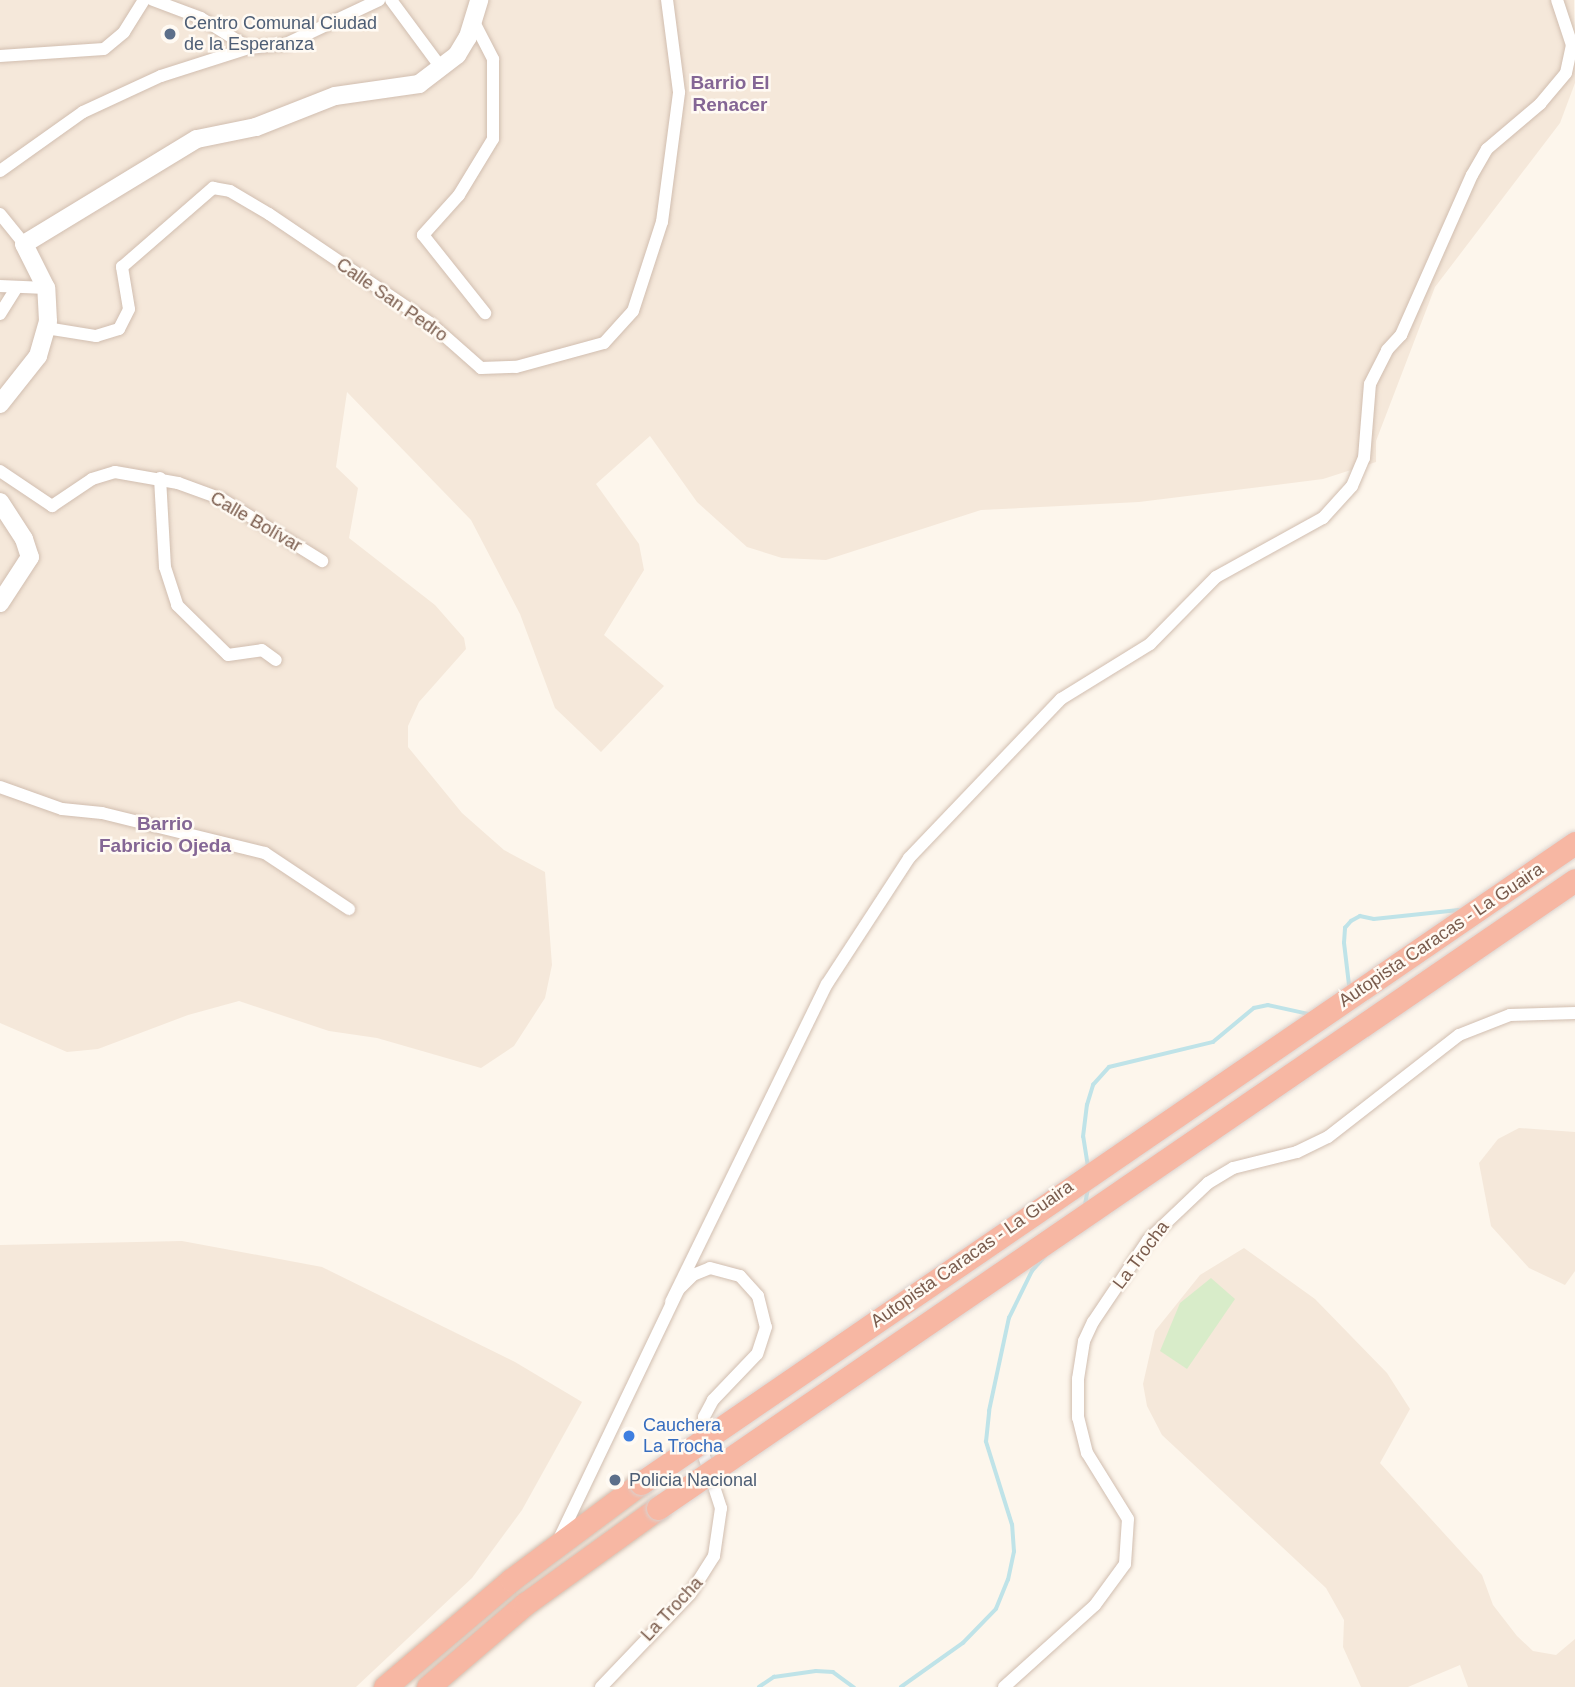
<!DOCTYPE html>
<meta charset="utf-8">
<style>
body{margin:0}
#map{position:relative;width:1575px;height:1687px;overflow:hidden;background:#fdf6ec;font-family:Arial,sans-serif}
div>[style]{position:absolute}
.residential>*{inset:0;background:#f5e8da}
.green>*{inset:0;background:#d8ecc9}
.stream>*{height:3.5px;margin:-1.75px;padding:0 1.75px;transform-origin:1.75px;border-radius:1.75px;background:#bfe3e8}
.roads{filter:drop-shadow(0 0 2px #d1beb0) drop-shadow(0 0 2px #d1beb0)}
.street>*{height:12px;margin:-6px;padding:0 6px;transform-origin:6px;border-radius:6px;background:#fff}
.secondary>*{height:18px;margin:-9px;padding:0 9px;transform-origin:9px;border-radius:9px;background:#fff}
.highway>*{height:23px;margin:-11.5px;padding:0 11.5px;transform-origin:11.5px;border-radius:11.5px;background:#f7b7a3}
.bridges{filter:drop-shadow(0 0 2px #dad1cd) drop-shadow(0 0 2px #dad1cd)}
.highway-bridge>*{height:23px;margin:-11.5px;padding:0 11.5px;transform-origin:11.5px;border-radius:11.5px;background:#f7b7a3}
.dots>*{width:19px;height:19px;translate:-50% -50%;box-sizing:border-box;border:4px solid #fffaf3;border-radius:50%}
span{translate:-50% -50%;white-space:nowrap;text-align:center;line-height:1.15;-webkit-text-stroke:5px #fffaf3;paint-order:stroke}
.service-label{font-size:18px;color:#4e5e75}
.left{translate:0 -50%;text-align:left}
.street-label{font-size:18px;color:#7a5c4d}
.shop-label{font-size:18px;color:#366cbe}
.neighbourhood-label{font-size:19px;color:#846695;font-weight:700}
</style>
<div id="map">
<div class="residential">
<i style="clip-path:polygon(0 0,1574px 0,1575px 83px,1560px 123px,1435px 287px,1376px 441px,1376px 462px,1323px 479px,1139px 502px,981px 510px,826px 560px,782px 558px,747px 547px,697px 502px,650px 436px,596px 484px,639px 544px,644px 570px,604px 635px,664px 686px,601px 752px,555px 708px,520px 614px,471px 520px,347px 392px,336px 467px,358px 488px,349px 538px,435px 605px,464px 638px,466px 649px,419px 702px,408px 726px,408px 747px,462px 813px,504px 850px,545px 872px,552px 965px,545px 998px,514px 1046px,481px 1068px,377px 1038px,329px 1031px,239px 1001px,188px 1015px,98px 1049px,67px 1052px,0 1023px)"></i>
<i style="clip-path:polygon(1519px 1128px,1575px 1132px,1575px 1271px,1565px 1285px,1529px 1268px,1491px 1226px,1479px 1163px,1498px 1139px)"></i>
<i style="clip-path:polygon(182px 1241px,322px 1267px,515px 1362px,582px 1402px,522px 1510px,472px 1578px,356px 1687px,0 1687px,0 1245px)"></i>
<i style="clip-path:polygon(1244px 1248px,1315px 1299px,1387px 1373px,1410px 1409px,1380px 1463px,1482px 1575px,1493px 1605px,1517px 1636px,1533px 1651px,1556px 1655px,1575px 1639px,1575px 1687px,1468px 1687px,1460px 1665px,1408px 1687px,1361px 1687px,1343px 1647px,1344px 1620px,1326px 1588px,1162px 1435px,1147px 1406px,1143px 1384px,1155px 1331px,1200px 1275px)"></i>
</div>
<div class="green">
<i style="clip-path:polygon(1211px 1278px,1235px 1299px,1187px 1369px,1160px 1351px,1180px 1303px)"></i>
</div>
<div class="stream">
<i style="left:1349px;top:985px;width:42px;rotate:-96.8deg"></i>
<i style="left:1344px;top:943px;width:15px;rotate:-86deg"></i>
<i style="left:1345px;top:928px;width:9px;rotate:-49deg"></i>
<i style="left:1351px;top:921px;width:10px;rotate:-29deg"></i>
<i style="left:1360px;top:916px;width:14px;rotate:12deg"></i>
<i style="left:1374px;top:919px;width:85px;rotate:-6deg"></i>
<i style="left:1088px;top:1167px;width:30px;rotate:-99deg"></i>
<i style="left:1083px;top:1137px;width:32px;rotate:-83deg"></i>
<i style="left:1087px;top:1105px;width:21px;rotate:-73deg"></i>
<i style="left:1093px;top:1085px;width:24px;rotate:-48deg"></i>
<i style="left:1109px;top:1067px;width:107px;rotate:-13.5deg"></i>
<i style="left:1213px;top:1042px;width:53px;rotate:-39.7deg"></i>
<i style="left:1254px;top:1008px;width:14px;rotate:-12deg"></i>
<i style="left:1268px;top:1005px;width:42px;rotate:12.4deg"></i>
<i style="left:1085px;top:1205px;width:17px;rotate:-80deg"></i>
<i style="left:759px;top:1687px;width:18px;rotate:-34deg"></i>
<i style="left:774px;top:1677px;width:42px;rotate:-8.1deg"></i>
<i style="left:816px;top:1671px;width:17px;rotate:3deg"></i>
<i style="left:833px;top:1672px;width:26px;rotate:36deg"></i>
<i style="left:901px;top:1687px;width:76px;rotate:-35.4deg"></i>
<i style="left:963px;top:1643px;width:47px;rotate:-45.9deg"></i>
<i style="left:996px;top:1609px;width:31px;rotate:-68deg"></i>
<i style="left:1008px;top:1580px;width:29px;rotate:-78deg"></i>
<i style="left:1014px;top:1552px;width:27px;rotate:-94deg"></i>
<i style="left:1012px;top:1525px;width:87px;rotate:-107.4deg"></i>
<i style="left:986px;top:1442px;width:31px;rotate:-84deg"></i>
<i style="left:989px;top:1411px;width:95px;rotate:-77.9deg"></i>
<i style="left:1009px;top:1318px;width:52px;rotate:-63.9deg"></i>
<i style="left:1032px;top:1271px;width:21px;rotate:-49deg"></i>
</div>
<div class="roads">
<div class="street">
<i style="left:153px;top:0;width:51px;rotate:20.6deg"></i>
<i style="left:201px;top:18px;width:57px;rotate:32deg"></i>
<i style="left:391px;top:0;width:86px;rotate:53.5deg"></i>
<i style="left:474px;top:22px;width:42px;rotate:62.8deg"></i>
<i style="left:493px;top:59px;width:80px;rotate:90deg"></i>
<i style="left:493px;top:139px;width:66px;rotate:121.3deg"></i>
<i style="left:459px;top:195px;width:54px;rotate:132deg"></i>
<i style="left:423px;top:235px;width:100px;rotate:51.5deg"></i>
<i style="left:0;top:56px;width:104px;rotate:-3.9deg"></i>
<i style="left:104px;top:49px;width:26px;rotate:-40deg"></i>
<i style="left:124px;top:32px;width:38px;rotate:-58deg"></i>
<i style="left:0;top:171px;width:102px;rotate:-35.4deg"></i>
<i style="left:83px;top:112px;width:86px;rotate:-24.8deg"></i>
<i style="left:161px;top:76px;width:92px;rotate:-17.7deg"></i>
<i style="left:249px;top:48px;width:37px;rotate:-6deg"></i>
<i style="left:286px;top:44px;width:103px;rotate:-25.3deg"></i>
<i style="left:0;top:214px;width:38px;rotate:51deg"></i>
<i style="left:0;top:286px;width:46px;rotate:2.5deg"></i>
<i style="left:0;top:314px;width:31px;rotate:-58deg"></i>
<i style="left:46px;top:328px;width:51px;rotate:9.1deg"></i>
<i style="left:96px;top:336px;width:24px;rotate:-17deg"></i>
<i style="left:119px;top:329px;width:22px;rotate:-63deg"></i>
<i style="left:129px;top:309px;width:43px;rotate:-99.5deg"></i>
<i style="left:122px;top:267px;width:121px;rotate:-41deg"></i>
<i style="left:213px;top:188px;width:17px;rotate:10deg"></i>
<i style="left:230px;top:191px;width:45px;rotate:30.5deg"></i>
<i style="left:269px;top:214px;width:194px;rotate:34.1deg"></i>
<i style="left:430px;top:323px;width:68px;rotate:41.4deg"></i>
<i style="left:481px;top:368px;width:35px;rotate:-2deg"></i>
<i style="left:516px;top:367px;width:91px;rotate:-15.3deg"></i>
<i style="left:604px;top:343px;width:43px;rotate:-47.8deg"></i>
<i style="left:633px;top:311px;width:94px;rotate:-72deg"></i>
<i style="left:662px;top:222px;width:131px;rotate:-82.5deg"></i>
<i style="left:679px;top:92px;width:93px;rotate:-97.4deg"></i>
<i style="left:0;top:471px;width:63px;rotate:33.9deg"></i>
<i style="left:52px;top:506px;width:48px;rotate:-34deg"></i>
<i style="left:92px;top:479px;width:24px;rotate:-17deg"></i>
<i style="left:115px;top:472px;width:64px;rotate:9.9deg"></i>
<i style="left:178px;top:483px;width:47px;rotate:20deg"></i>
<i style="left:222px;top:499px;width:118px;rotate:31.8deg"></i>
<i style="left:160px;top:478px;width:89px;rotate:86.8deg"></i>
<i style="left:165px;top:567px;width:40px;rotate:72deg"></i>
<i style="left:177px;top:605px;width:71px;rotate:44.4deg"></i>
<i style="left:228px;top:655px;width:34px;rotate:-8deg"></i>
<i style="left:262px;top:650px;width:17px;rotate:36deg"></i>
<i style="left:0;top:787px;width:66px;rotate:19.5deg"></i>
<i style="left:62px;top:809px;width:40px;rotate:5.7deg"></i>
<i style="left:102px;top:813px;width:168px;rotate:13.8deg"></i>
<i style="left:265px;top:853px;width:101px;rotate:33.7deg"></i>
<i style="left:671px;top:1302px;width:354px;rotate:-63.9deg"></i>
<i style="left:827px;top:984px;width:150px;rotate:-56.9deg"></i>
<i style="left:909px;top:858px;width:220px;rotate:-46.3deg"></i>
<i style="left:1061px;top:699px;width:105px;rotate:-31.7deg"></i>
<i style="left:1150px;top:644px;width:94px;rotate:-45.4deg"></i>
<i style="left:1216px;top:577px;width:122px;rotate:-28.9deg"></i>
<i style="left:1323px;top:518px;width:43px;rotate:-47.8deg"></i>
<i style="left:1352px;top:486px;width:30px;rotate:-67deg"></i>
<i style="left:1364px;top:458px;width:74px;rotate:-85.4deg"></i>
<i style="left:1370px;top:384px;width:38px;rotate:-63deg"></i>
<i style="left:1387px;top:350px;width:21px;rotate:-47deg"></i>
<i style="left:1401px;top:335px;width:175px;rotate:-66.1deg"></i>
<i style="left:1472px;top:175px;width:30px;rotate:-60deg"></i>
<i style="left:1487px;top:149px;width:70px;rotate:-40.3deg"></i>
<i style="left:1540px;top:104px;width:40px;rotate:-50deg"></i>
<i style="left:1566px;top:73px;width:29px;rotate:-78deg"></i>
<i style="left:1572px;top:45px;width:47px;rotate:-108.4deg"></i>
<i style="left:558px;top:1541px;width:278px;rotate:-64.4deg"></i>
<i style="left:678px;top:1290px;width:21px;rotate:-45deg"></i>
<i style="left:693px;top:1275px;width:18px;rotate:-22deg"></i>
<i style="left:710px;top:1268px;width:31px;rotate:15deg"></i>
<i style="left:740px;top:1276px;width:27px;rotate:48deg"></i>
<i style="left:758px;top:1296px;width:32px;rotate:76deg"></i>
<i style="left:766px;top:1327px;width:28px;rotate:108deg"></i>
<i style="left:757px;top:1354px;width:64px;rotate:133.7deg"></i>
<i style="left:713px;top:1400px;width:19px;rotate:118deg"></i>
<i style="left:704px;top:1417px;width:39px;rotate:90deg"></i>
<i style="left:704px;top:1456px;width:55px;rotate:71.9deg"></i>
<i style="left:721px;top:1508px;width:49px;rotate:98.3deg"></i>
<i style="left:714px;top:1556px;width:45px;rotate:122.3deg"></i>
<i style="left:690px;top:1594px;width:129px;rotate:133.7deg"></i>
<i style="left:1004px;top:1687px;width:122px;rotate:-42deg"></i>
<i style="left:1095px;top:1605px;width:51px;rotate:-53.8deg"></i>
<i style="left:1125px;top:1564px;width:45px;rotate:-86.2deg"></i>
<i style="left:1128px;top:1519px;width:78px;rotate:-121.8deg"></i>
<i style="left:1087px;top:1453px;width:36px;rotate:-104deg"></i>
<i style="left:1078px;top:1418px;width:39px;rotate:-90deg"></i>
<i style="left:1078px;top:1379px;width:38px;rotate:-81deg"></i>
<i style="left:1084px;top:1341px;width:21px;rotate:-65deg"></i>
<i style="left:1093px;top:1322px;width:99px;rotate:-56.1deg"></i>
<i style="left:1148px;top:1240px;width:83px;rotate:-43.5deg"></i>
<i style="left:1208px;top:1183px;width:29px;rotate:-31deg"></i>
<i style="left:1233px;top:1168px;width:66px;rotate:-14deg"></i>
<i style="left:1297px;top:1152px;width:34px;rotate:-26deg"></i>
<i style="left:1328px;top:1137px;width:166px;rotate:-37.9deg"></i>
<i style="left:1459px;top:1035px;width:55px;rotate:-21.4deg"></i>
<i style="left:1510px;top:1015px;width:65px;rotate:-1.8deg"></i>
</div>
<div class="secondary">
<i style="left:0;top:404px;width:61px;rotate:-51.6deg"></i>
<i style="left:38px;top:356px;width:36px;rotate:-74deg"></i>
<i style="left:48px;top:321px;width:33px;rotate:-93deg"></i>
<i style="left:46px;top:288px;width:49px;rotate:-116.6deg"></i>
<i style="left:24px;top:244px;width:202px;rotate:-31.3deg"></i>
<i style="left:197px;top:139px;width:60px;rotate:-11.5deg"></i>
<i style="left:256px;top:127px;width:85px;rotate:-21.4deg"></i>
<i style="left:335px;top:96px;width:85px;rotate:-8.1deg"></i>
<i style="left:419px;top:84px;width:48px;rotate:-37.3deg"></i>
<i style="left:457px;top:55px;width:21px;rotate:-59deg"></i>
<i style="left:468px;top:37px;width:39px;rotate:-73deg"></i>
<i style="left:0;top:502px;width:44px;rotate:57deg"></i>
<i style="left:24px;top:539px;width:19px;rotate:72deg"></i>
<i style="left:30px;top:557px;width:55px;rotate:123.1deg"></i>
</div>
<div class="highway">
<i style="left:385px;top:1687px;width:165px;rotate:-40.3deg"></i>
<i style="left:511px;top:1580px;width:162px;rotate:-36.7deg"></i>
<i style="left:428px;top:1687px;width:128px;rotate:-40.6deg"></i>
<i style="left:525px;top:1604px;width:164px;rotate:-35.8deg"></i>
</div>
</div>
<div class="bridges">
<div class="highway-bridge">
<i style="left:641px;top:1483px;width:1132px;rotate:-34.42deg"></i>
<i style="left:658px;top:1508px;width:1111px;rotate:-34.4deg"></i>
</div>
</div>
<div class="dots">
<i style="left:170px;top:34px;background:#5c6f8a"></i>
<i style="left:629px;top:1436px;background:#3f7fe0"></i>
<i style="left:615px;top:1480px;background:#5c6f8a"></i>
</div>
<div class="service-label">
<span class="left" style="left:184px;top:34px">Centro Comunal Ciudad<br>de la Esperanza</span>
<span class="left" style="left:629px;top:1480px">Policia Nacional</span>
</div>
<div class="street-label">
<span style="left:392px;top:300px;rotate:35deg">Calle San Pedro</span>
<span style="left:256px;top:522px;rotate:30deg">Calle Bolívar</span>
<span style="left:1441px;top:935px;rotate:-34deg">Autopista Caracas - La Guaira</span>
<span style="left:972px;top:1254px;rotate:-35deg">Autopista Caracas - La Guaira</span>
<span style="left:1141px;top:1255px;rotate:-53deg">La Trocha</span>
<span style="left:672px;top:1609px;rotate:-47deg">La Trocha</span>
</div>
<div class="shop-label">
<span class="left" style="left:643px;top:1436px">Cauchera<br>La Trocha</span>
</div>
<div class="neighbourhood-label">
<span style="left:730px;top:94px">Barrio El<br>Renacer</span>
<span style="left:165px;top:835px">Barrio<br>Fabricio Ojeda</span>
</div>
</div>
